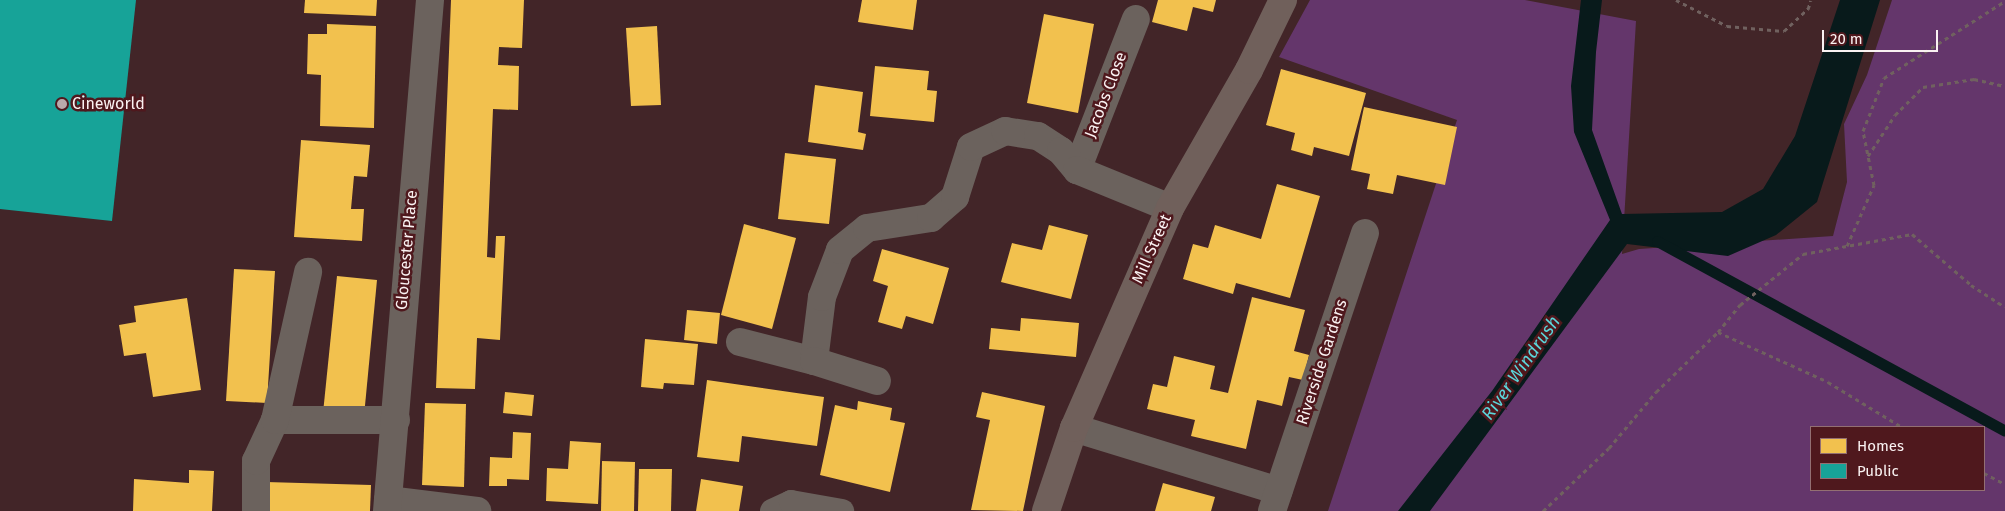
<!DOCTYPE html>
<style>
body{margin:0}
#map{position:relative;width:2005px;height:511px;overflow:hidden;background:#422528;font-family:"Fira Sans",sans-serif}
div>[style]{position:absolute}
.green>*{inset:0;background:#64366b}
.water>*{inset:0;background:#081a1b}
.homes>*{inset:0;background:#f2c14e}
.public>*{inset:0;background:#17a398}
.stream>*{height:11px;margin:-5.5px;padding:0 5.5px;transform-origin:5.5px;border-radius:5.5px;background:#081a1b}
.path>*{height:3px;margin-top:-1.5px;transform-origin:0;background:repeating-linear-gradient(90deg,#70615f 0 4px,transparent 0 8px)}
.lane>*{height:24px;margin:-12px;padding:0 12px;transform-origin:12px;border-radius:12px;background:#6b625d}
.street>*{height:28px;margin:-14px;padding:0 14px;transform-origin:14px;border-radius:14px;background:#6b625d}
.primary>*{height:28px;margin:-14px;padding:0 14px;transform-origin:14px;border-radius:14px;background:#70605b}
.dots>*{width:14px;height:14px;translate:-50% -50%;box-sizing:border-box;border:2px solid #4f181d;border-radius:50%}
span{translate:-50% -50%;white-space:nowrap;text-align:center;line-height:1.15;-webkit-text-stroke:5px #4f181d;paint-order:stroke}
.street-label{font-size:16px;color:#faf2f2}
.poi-label{font-size:16px;color:#faf2f2}
.left{translate:0 -50%;text-align:left}
.water-label{font-size:18px;color:#5bd6db;font-style:italic}
.legend{position:absolute;left:1810px;top:426px;width:175px;height:65px;box-sizing:border-box;background:#4f181d;border:1px solid #936f72;margin:0;padding:6px 9px;list-style:none;font-size:15px;color:#faf2f2}
.legend li{display:flex;align-items:center;gap:10px;height:25px}
.legend b{width:25px;border:1px solid #936f72}
.scale{position:absolute;left:1822px;top:30px;width:116px;height:22px;box-sizing:border-box;border:2px solid #faf2f2;border-top:0;padding-left:6px;font-size:15px;line-height:18px;white-space:nowrap;color:#faf2f2;-webkit-text-stroke:4px #4f181d;paint-order:stroke}
</style>
<div id="map">
<div class="green">
<i style="clip-path:polygon(evenodd,1310px 0,1525px 0,1636px 21px,1622px 254px,1639px 249px,1833px 236px,1847px 182px,1844px 124px,1867px 75px,1892px 0,2005px 0,2005px 511px,1328px 511px,1457px 120px,1279px 57px,1310px 0,1811px 427px,1984px 427px,1984px 490px,1811px 490px,1811px 427px)"></i>
</div>
<div class="water">
<i style="clip-path:polygon(1581px 0,1602px 0,1596px 52px,1592px 130px,1622px 214px,1722px 212px,1763px 189px,1795px 136px,1840px 0,1880px 0,1817px 202px,1776px 235px,1728px 256px,1627px 244px,1430px 511px,1398px 511px,1492px 391px,1610px 220px,1574px 132px,1571px 86px)"></i>
</div>
<div class="homes">
<i style="clip-path:polygon(305px 0,377px 0,376px 16px,304px 13px)"></i>
<i style="clip-path:polygon(451px 0,524px 0,522px 48px,499px 47px,498px 65px,519px 66px,518px 110px,493px 109px,487px 257px,495px 258px,496px 236px,505px 236px,500px 340px,477px 338px,475px 389px,436px 388px)"></i>
<i style="clip-path:polygon(862px 0,917px 0,913px 30px,858px 22px)"></i>
<i style="clip-path:polygon(1158px 0,1216px 0,1213px 12px,1193px 7px,1187px 31px,1152px 22px)"></i>
<i style="clip-path:polygon(1044px 14px,1094px 24px,1078px 113px,1027px 103px)"></i>
<i style="clip-path:polygon(327px 24px,376px 26px,374px 128px,320px 126px,321px 75px,307px 74px,308px 34px,327px 34px)"></i>
<i style="clip-path:polygon(657px 26px,661px 105px,631px 106px,626px 28px)"></i>
<i style="clip-path:polygon(875px 66px,929px 71px,927px 90px,937px 91px,934px 122px,870px 116px)"></i>
<i style="clip-path:polygon(1281px 69px,1366px 93px,1349px 156px,1314px 147px,1312px 156px,1291px 150px,1295px 133px,1266px 125px)"></i>
<i style="clip-path:polygon(815px 85px,863px 92px,858px 132px,866px 134px,863px 150px,808px 142px)"></i>
<i style="clip-path:polygon(1364px 107px,1457px 127px,1445px 185px,1397px 175px,1393px 194px,1367px 189px,1370px 174px,1351px 170px)"></i>
<i style="clip-path:polygon(301px 140px,370px 145px,367px 177px,354px 176px,351px 209px,364px 209px,362px 241px,294px 237px)"></i>
<i style="clip-path:polygon(785px 153px,836px 159px,829px 224px,778px 219px)"></i>
<i style="clip-path:polygon(1277px 184px,1320px 196px,1290px 298px,1236px 283px,1233px 294px,1183px 279px,1193px 244px,1208px 248px,1215px 225px,1261px 239px)"></i>
<i style="clip-path:polygon(744px 224px,796px 238px,772px 329px,721px 315px)"></i>
<i style="clip-path:polygon(1049px 225px,1088px 235px,1071px 299px,1001px 282px,1012px 243px,1042px 250px)"></i>
<i style="clip-path:polygon(882px 249px,949px 268px,933px 324px,906px 316px,902px 329px,878px 322px,888px 286px,873px 281px)"></i>
<i style="clip-path:polygon(234px 269px,275px 271px,267px 403px,226px 401px)"></i>
<i style="clip-path:polygon(337px 276px,377px 280px,364px 416px,323px 413px)"></i>
<i style="clip-path:polygon(1252px 297px,1305px 310px,1294px 351px,1309px 355px,1303px 380px,1289px 377px,1282px 406px,1257px 400px,1246px 449px,1191px 436px,1195px 420px,1147px 409px,1153px 384px,1167px 387px,1174px 356px,1215px 366px,1210px 389px,1228px 393px)"></i>
<i style="clip-path:polygon(187px 298px,201px 390px,153px 397px,146px 353px,124px 356px,119px 325px,136px 322px,134px 306px)"></i>
<i style="clip-path:polygon(687px 310px,720px 313px,717px 344px,684px 340px)"></i>
<i style="clip-path:polygon(1021px 318px,1079px 323px,1076px 357px,989px 349px,991px 328px,1020px 331px)"></i>
<i style="clip-path:polygon(645px 339px,698px 344px,694px 385px,664px 383px,663px 389px,641px 387px)"></i>
<i style="clip-path:polygon(707px 380px,824px 397px,817px 446px,742px 436px,739px 462px,697px 457px)"></i>
<i style="clip-path:polygon(505px 392px,534px 395px,532px 416px,503px 413px)"></i>
<i style="clip-path:polygon(982px 392px,1045px 406px,1023px 511px,971px 510px,990px 420px,976px 417px)"></i>
<i style="clip-path:polygon(858px 401px,892px 408px,890px 420px,905px 423px,890px 492px,820px 475px,835px 405px,857px 410px)"></i>
<i style="clip-path:polygon(425px 403px,466px 404px,464px 487px,422px 485px)"></i>
<i style="clip-path:polygon(513px 432px,531px 433px,529px 480px,507px 479px,507px 486px,489px 486px,490px 457px,512px 458px)"></i>
<i style="clip-path:polygon(570px 441px,601px 443px,598px 504px,546px 501px,547px 468px,568px 469px)"></i>
<i style="clip-path:polygon(602px 461px,635px 462px,634px 511px,601px 511px)"></i>
<i style="clip-path:polygon(639px 469px,672px 469px,671px 511px,638px 511px)"></i>
<i style="clip-path:polygon(189px 470px,214px 471px,212px 511px,133px 511px,134px 479px,189px 483px)"></i>
<i style="clip-path:polygon(701px 479px,743px 486px,739px 511px,696px 511px)"></i>
<i style="clip-path:polygon(266px 482px,371px 485px,370px 511px,265px 511px)"></i>
<i style="clip-path:polygon(1163px 483px,1215px 497px,1211px 511px,1155px 511px)"></i>
</div>
<div class="public">
<i style="clip-path:polygon(0 0,136px 0,112px 221px,0 209px)"></i>
</div>
<div class="stream">
<i style="left:1657px;top:241px;width:396px;rotate:28.6deg"></i>
</div>
<div class="path">
<i style="left:1676px;top:0;width:57px;rotate:27deg"></i>
<i style="left:1727px;top:26px;width:57px;rotate:5deg"></i>
<i style="left:1784px;top:31px;width:33px;rotate:-43deg"></i>
<i style="left:1808px;top:9px;width:9px;rotate:-72deg"></i>
<i style="left:1868px;top:156px;width:49px;rotate:-56.6deg"></i>
<i style="left:1895px;top:115px;width:40px;rotate:-45deg"></i>
<i style="left:1923px;top:87px;width:52px;rotate:-8.9deg"></i>
<i style="left:1974px;top:79px;width:32px;rotate:13deg"></i>
<i style="left:1847px;top:246px;width:67px;rotate:-66.1deg"></i>
<i style="left:1874px;top:185px;width:55px;rotate:-101.5deg"></i>
<i style="left:1863px;top:131px;width:57px;rotate:-68.4deg"></i>
<i style="left:1884px;top:78px;width:143px;rotate:-32.5deg"></i>
<i style="left:1718px;top:332px;width:121px;rotate:24.4deg"></i>
<i style="left:1828px;top:382px;width:87px;rotate:31.3deg"></i>
<i style="left:1984px;top:473px;width:24px;rotate:28deg"></i>
<i style="left:1543px;top:511px;width:91px;rotate:-43.7deg"></i>
<i style="left:1609px;top:448px;width:73px;rotate:-50deg"></i>
<i style="left:1656px;top:392px;width:86px;rotate:-44.1deg"></i>
<i style="left:1718px;top:332px;width:35px;rotate:-51deg"></i>
<i style="left:1740px;top:305px;width:81px;rotate:-39deg"></i>
<i style="left:1803px;top:254px;width:111px;rotate:-10.4deg"></i>
<i style="left:1912px;top:234px;width:78px;rotate:40.8deg"></i>
<i style="left:1971px;top:285px;width:40px;rotate:32.9deg"></i>
</div>
<div class="lane">
<i style="left:772px;top:511px;width:21px;rotate:-25deg"></i>
<i style="left:791px;top:502px;width:52px;rotate:10deg"></i>
</div>
<div class="street">
<i style="left:1077px;top:170px;width:162px;rotate:-68.7deg"></i>
<i style="left:740px;top:342px;width:76px;rotate:14.4deg"></i>
<i style="left:814px;top:361px;width:64px;rotate:-82.9deg"></i>
<i style="left:822px;top:297px;width:50px;rotate:-69deg"></i>
<i style="left:840px;top:250px;width:35px;rotate:-39deg"></i>
<i style="left:867px;top:228px;width:65px;rotate:-8.9deg"></i>
<i style="left:931px;top:218px;width:32px;rotate:-41deg"></i>
<i style="left:955px;top:197px;width:52px;rotate:-72.3deg"></i>
<i style="left:971px;top:147px;width:38px;rotate:-25deg"></i>
<i style="left:1005px;top:131px;width:33px;rotate:9deg"></i>
<i style="left:1038px;top:136px;width:27px;rotate:33deg"></i>
<i style="left:1061px;top:151px;width:25px;rotate:50deg"></i>
<i style="left:1077px;top:170px;width:100px;rotate:22.2deg"></i>
<i style="left:814px;top:361px;width:66px;rotate:17.6deg"></i>
<i style="left:275px;top:420px;width:121px"></i>
<i style="left:1074px;top:428px;width:214px;rotate:17.1deg"></i>
<i style="left:388px;top:500px;width:90px;rotate:7deg"></i>
<i style="left:256px;top:511px;width:50px;rotate:-90deg"></i>
<i style="left:256px;top:461px;width:45px;rotate:-65.1deg"></i>
<i style="left:275px;top:420px;width:152px;rotate:-77.4deg"></i>
<i style="left:387px;top:511px;width:513px;rotate:-85.19deg"></i>
<i style="left:1272px;top:511px;width:293px;rotate:-71.5deg"></i>
</div>
<div class="primary">
<i style="left:1046px;top:511px;width:88px;rotate:-71.4deg"></i>
<i style="left:1074px;top:428px;width:240px;rotate:-66.4deg"></i>
<i style="left:1170px;top:208px;width:159px;rotate:-60.2deg"></i>
<i style="left:1249px;top:70px;width:78px;rotate:-64.1deg"></i>
</div>
<div class="dots">
<i style="left:62px;top:104px;background:#baaaab"></i>
</div>
<div class="street-label">
<span style="left:1106px;top:95px;rotate:-69deg">Jacobs Close</span>
<span style="left:1152px;top:249px;rotate:-66deg">Mill Street</span>
<span style="left:407px;top:250px;rotate:-85deg">Gloucester Place</span>
<span style="left:1322px;top:362px;rotate:-72deg">Riverside Gardens</span>
</div>
<div class="poi-label">
<span class="left" style="left:72px;top:104px">Cineworld</span>
</div>
<div class="water-label">
<span style="left:1521px;top:368px;rotate:-55deg">River Windrush</span>
</div>
<ul class="legend">
<li><b style="height:14px;background:#f2c14e"></b>Homes</li>
<li><b style="height:14px;background:#17a398"></b>Public</li>
</ul>
<div class="scale">20 m</div>
</div>
